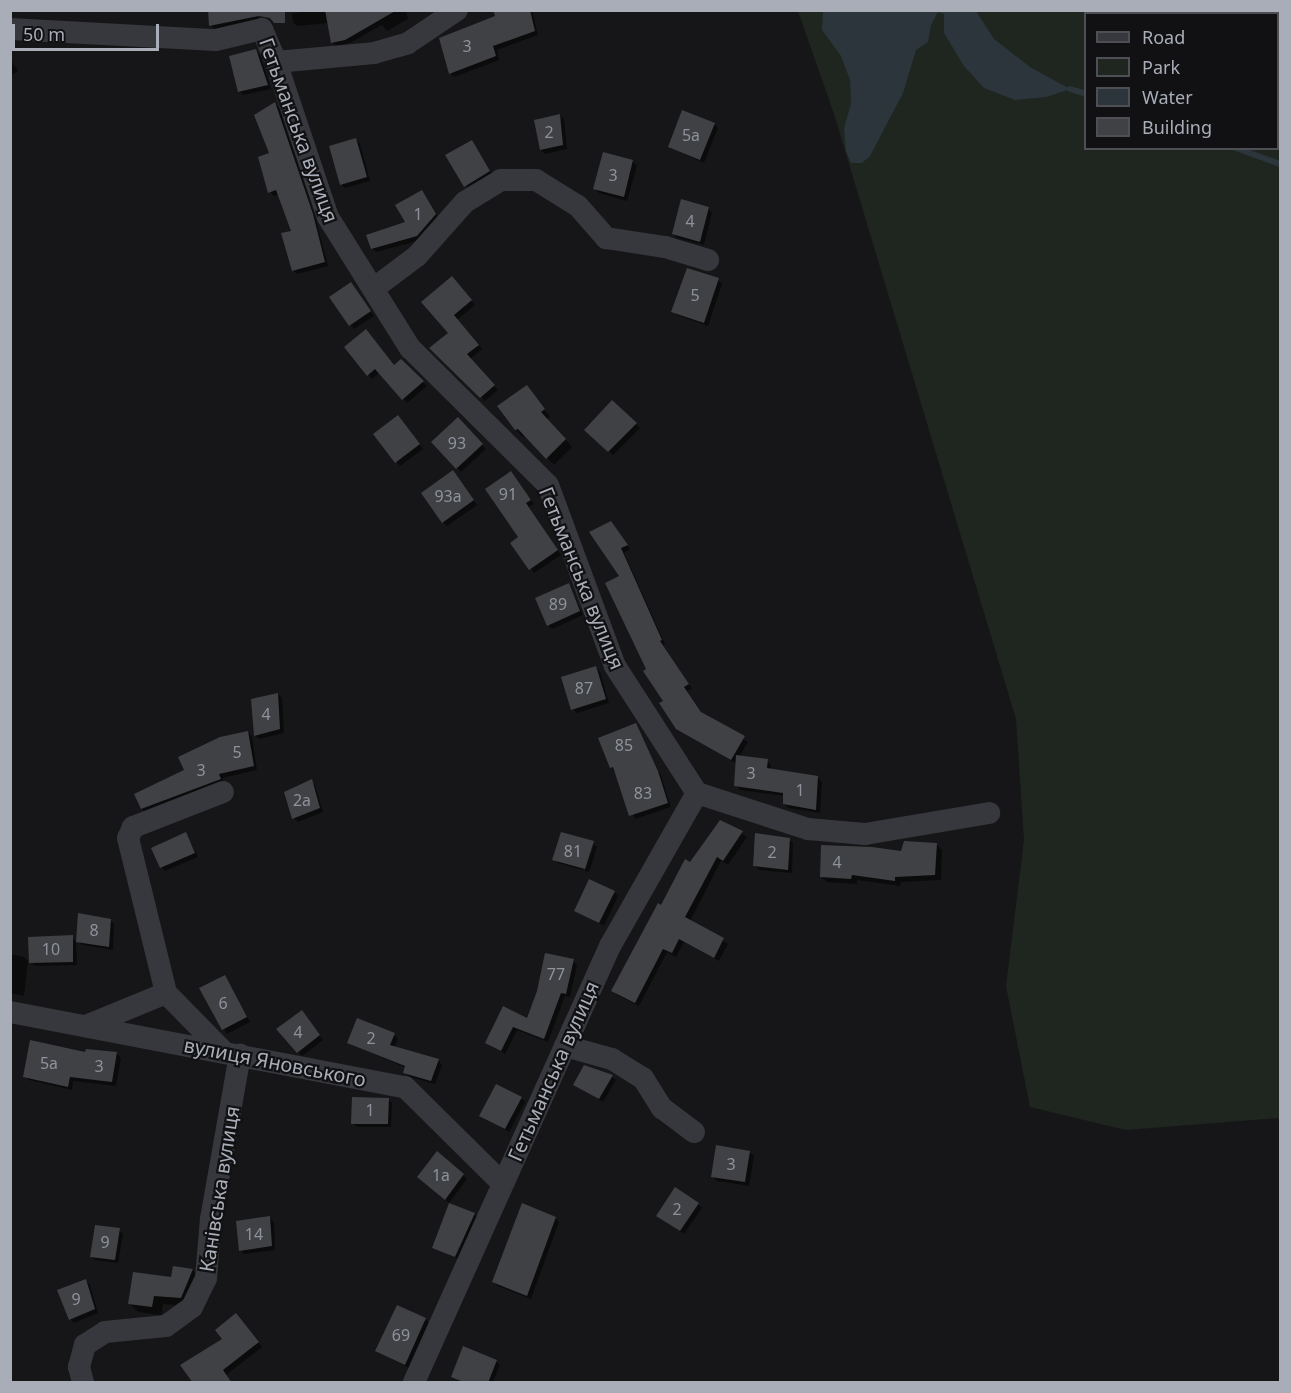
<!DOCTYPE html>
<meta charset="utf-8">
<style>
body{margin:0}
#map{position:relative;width:1291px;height:1393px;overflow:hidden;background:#161618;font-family:"Noto Sans",sans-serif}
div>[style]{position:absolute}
.green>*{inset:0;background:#1e261f}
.water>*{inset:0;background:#2c353c}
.shadow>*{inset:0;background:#0007}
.stream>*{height:6px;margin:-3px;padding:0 3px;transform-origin:3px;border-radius:3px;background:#2c353c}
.building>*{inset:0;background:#404145}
.minor>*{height:22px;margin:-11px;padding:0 11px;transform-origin:11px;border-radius:11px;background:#37383d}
span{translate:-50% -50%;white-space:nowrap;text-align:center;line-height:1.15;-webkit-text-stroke:4.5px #111113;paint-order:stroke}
.number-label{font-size:16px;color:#8e929b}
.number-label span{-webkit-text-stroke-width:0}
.street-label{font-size:20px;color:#a8adb8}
.frame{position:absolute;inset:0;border:12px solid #a8adb8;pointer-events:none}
.legend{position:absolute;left:1084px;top:12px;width:195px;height:138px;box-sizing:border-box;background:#111113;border:2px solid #4d4f55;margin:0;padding:8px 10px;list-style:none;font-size:18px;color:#a8adb8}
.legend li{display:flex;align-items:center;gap:12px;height:30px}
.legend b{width:30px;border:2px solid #4d4f55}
.scale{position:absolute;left:12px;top:24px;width:147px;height:27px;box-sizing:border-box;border:3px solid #a8adb8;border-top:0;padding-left:8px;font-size:18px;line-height:21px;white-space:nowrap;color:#a8adb8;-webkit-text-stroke:4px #111113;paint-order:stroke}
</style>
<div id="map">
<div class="green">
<i style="clip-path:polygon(evenodd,798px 11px,1280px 11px,1280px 1118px,1126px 1130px,1030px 1107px,1006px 986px,1024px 840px,1016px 719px,834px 114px,798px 11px,1086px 14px,1278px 14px,1278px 148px,1086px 148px,1086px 14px)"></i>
</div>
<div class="water">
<i style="clip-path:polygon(823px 11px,976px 11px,994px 39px,1030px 67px,1070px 89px,1046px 97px,1015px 100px,984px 88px,964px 66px,944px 33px,944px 14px,938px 12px,931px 25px,928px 42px,916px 50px,903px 93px,870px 156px,862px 163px,851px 163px,846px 151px,844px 128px,851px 104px,850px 80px,841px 56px,822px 30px)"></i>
</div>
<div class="shadow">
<i style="clip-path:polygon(258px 10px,259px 20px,215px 29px,211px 25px)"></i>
<i style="clip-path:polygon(307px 10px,406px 10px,408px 19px,387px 31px,382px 25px,350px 43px,336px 46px,332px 42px,329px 23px,297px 26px,293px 22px,292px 14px)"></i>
<i style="clip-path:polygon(495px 10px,532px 10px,538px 35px,497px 50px,499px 60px,454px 77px,450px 73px,497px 16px)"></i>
<i style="clip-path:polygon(255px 51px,260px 55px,271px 89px,243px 95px,239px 91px)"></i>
<i style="clip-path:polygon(10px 59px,18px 71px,10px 76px)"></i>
<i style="clip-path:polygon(275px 104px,279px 108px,316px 220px,328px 266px,297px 274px,293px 270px,293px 232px,279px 194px,274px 196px,270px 192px)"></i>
<i style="clip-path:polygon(560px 115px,564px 119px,567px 149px,545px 154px,541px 150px)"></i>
<i style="clip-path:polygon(714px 124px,718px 128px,704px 163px,669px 147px)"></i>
<i style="clip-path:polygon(356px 140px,360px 144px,370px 181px,345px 188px,341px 184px)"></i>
<i style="clip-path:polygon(472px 142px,493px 175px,470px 189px,466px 185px)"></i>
<i style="clip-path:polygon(604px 154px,633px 162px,637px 166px,627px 201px,599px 193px,595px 189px)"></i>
<i style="clip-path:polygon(425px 196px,439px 219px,421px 240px,376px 252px,372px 248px,407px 222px)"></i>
<i style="clip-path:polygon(708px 208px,712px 213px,704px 245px,677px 238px,673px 233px)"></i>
<i style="clip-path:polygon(718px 280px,722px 284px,708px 326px,677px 315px,673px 311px)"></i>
<i style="clip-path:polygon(456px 282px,475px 305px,457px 320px,482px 349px,470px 359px,498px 390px,485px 401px,431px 348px,450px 333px)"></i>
<i style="clip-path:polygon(351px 284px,374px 316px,354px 329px,331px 298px)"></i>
<i style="clip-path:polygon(346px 347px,394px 366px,401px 361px,427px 386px,407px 403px,380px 372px,372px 379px)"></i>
<i style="clip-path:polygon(527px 387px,550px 417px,547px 419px,572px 447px,554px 465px,526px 435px,523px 437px,516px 430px)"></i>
<i style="clip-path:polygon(612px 402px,640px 428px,613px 455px,586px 430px)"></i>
<i style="clip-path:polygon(458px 419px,486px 449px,461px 472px,433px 442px)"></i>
<i style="clip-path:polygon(402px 421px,423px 449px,400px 466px,375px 434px)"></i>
<i style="clip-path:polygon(457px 476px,477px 505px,447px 526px,443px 522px)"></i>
<i style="clip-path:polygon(515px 477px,534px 504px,529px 507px,561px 555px,534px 573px,512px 543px,520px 537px)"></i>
<i style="clip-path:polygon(611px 523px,630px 549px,624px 553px,665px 644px,663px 645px,692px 689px,687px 691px,703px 714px,748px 742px,739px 757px,767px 761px,771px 765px,771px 770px,817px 777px,822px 782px,820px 813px,788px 808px,784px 804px,785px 796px,740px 790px,736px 785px,737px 764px,677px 728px,648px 670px,621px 577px)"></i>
<i style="clip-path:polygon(569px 585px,583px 615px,552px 629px,548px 625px)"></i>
<i style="clip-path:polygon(596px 668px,600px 672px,609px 703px,577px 713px,573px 709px)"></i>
<i style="clip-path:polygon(278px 694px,282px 698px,284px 733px,259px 739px,255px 735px)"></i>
<i style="clip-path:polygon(636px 725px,661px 776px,671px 807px,635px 819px,612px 767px)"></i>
<i style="clip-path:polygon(248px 733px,252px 737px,257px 770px,222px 778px,224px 783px,146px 813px,142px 809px,136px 794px,186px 771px)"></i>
<i style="clip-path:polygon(311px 781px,315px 785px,323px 812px,298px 822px,294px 818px)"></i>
<i style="clip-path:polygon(721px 822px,747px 837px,728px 865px,721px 861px,690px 921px,728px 944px,719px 961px,684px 942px,676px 957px,667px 952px,639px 1006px,617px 995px,613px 990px,662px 907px)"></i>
<i style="clip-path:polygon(186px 834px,198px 857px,165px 871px,161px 867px)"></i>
<i style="clip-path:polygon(789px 839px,793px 843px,792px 873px,759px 870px,755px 866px)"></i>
<i style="clip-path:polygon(591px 843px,583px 870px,558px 863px,554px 859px)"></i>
<i style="clip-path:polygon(594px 844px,597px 847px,589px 872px,585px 871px)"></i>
<i style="clip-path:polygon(937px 845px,942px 850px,941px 880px,901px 882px,900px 886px,857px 880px,857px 884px,827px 882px,821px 877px)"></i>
<i style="clip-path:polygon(614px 892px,618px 896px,604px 926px,576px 911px)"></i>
<i style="clip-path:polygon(110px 920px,114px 924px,113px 950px,82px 945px,78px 941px)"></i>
<i style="clip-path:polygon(72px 937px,76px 941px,77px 965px,35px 966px,31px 962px)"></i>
<i style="clip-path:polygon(10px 954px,24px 957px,28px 961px,24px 996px,10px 993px)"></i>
<i style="clip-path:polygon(573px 961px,577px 965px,570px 997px,565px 996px,548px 1042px,517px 1030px,505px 1054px,487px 1043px,504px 1008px,527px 1020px)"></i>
<i style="clip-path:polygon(224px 977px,250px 1022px,227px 1034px,201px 989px)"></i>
<i style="clip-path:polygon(305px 1016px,323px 1040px,302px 1056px,298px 1052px)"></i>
<i style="clip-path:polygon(394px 1035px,398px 1039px,394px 1048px,438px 1060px,442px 1065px,435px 1084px,409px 1077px,405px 1072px,406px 1068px,349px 1043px)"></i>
<i style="clip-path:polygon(117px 1054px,121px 1058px,116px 1086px,73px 1081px,72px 1090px,29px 1080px,25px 1076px)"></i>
<i style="clip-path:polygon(612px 1077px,616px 1080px,603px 1102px,575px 1084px)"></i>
<i style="clip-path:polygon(521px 1098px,525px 1102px,509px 1132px,481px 1115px)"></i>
<i style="clip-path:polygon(388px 1099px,392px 1103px,391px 1127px,357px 1127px,353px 1123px)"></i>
<i style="clip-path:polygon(750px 1152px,754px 1156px,749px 1186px,717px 1181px,713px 1177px)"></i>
<i style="clip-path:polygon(463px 1175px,467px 1179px,449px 1203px,423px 1181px)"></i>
<i style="clip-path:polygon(698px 1204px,702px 1208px,684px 1234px,662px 1219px)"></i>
<i style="clip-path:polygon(474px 1214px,478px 1218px,460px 1260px,434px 1247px)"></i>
<i style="clip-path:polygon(270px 1218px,274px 1222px,275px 1250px,244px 1254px,240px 1250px)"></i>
<i style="clip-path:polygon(555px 1218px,559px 1222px,531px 1299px,498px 1286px,493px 1282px)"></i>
<i style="clip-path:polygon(119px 1230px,123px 1234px,118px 1263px,95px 1260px,91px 1256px)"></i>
<i style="clip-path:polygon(175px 1268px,193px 1270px,201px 1279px,189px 1307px,163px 1304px,161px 1315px,138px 1312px,129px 1303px,173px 1278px)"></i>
<i style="clip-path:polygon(86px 1281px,90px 1285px,98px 1313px,74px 1323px,70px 1319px)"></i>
<i style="clip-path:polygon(240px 1319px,262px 1347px,226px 1375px,232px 1382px,194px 1382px)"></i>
<i style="clip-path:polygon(425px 1319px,429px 1323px,409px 1368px,377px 1351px)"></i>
<i style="clip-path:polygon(496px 1361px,500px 1365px,493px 1382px,462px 1382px,453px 1376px)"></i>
</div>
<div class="stream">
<i style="left:1070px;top:89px;width:17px;rotate:17deg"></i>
<i style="left:1236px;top:148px;width:47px;rotate:20deg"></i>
</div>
<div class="building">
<i style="clip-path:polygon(208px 10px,285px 10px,285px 23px,274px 23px,270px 18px,259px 16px,209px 26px)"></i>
<i style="clip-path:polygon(325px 10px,397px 10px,345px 40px,331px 43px)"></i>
<i style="clip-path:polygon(493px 10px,530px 10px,535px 31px,493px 46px,496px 56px,449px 74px,439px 38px,495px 16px)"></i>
<i style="clip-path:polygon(256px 49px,268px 85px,238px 92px,229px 56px)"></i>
<i style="clip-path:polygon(275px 102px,313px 214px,325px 262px,292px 271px,281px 233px,291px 231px,276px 190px,268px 193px,258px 157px,269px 153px,254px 115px)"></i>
<i style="clip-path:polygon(682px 110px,715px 123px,700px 160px,668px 147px)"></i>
<i style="clip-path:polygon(560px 114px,563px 145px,540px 150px,534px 120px)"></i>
<i style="clip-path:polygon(356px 138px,367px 177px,340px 185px,329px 146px)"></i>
<i style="clip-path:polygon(472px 140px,490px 171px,464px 187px,445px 155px)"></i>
<i style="clip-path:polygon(603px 152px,633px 160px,624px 197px,593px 189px)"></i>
<i style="clip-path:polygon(422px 190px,436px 214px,417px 236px,371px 249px,366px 235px,405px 222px,395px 205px)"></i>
<i style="clip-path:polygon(681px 199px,709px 207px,700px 242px,672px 234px)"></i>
<i style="clip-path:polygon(687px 268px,719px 278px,704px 323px,671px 312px)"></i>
<i style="clip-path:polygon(452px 276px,472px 300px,454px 315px,479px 345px,467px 354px,495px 385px,480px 398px,429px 348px,448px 333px,421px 302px)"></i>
<i style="clip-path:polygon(351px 282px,371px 311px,349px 326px,329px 297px)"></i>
<i style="clip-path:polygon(366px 329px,394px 365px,401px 359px,424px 381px,402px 400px,375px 369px,367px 376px,344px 347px)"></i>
<i style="clip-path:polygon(527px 385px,545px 409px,541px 412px,566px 439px,546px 459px,518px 429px,515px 430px,497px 406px)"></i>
<i style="clip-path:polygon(612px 400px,637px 423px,608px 452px,584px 430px)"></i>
<i style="clip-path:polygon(398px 415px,420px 444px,395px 463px,373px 434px)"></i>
<i style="clip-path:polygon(458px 417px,483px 444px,456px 469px,431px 442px)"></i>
<i style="clip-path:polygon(453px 470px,474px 500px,442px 523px,421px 493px)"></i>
<i style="clip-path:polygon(511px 471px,531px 500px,526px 503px,558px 550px,529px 570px,510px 543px,518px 537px,485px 489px)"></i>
<i style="clip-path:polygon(611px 521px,628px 545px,621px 548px,662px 640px,660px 641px,689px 684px,684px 687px,701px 712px,745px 736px,731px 760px,676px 729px,659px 703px,663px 701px,643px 671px,646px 669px,605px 583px,619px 576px,589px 532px)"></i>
<i style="clip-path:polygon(569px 583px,580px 611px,547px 626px,535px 598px)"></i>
<i style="clip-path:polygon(596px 666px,606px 699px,571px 710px,561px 677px)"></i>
<i style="clip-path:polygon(278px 693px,280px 729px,254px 736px,251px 699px)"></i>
<i style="clip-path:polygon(636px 723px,658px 771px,668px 803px,629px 816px,613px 767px,610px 768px,598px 738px)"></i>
<i style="clip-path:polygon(248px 731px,254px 766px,219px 774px,221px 779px,141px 809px,134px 794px,184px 770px,178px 757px,220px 737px)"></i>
<i style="clip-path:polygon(736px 755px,768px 759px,767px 768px,818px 776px,816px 810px,783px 804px,783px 793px,734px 786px)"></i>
<i style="clip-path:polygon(312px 779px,320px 808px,292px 819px,284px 792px)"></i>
<i style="clip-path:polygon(720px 820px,743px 831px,723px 861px,717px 857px,685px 917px,724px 938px,714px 958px,679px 939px,672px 953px,663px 949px,635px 1003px,611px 991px,658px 903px,661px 905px,685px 859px,690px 862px)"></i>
<i style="clip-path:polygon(186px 832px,195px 853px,160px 868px,151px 848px)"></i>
<i style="clip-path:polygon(561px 832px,594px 841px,585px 869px,552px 860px)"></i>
<i style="clip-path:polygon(755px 833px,790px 838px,788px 870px,753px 866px)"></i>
<i style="clip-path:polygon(904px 841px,937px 843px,935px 875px,895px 877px,895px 881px,852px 875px,851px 879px,820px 877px,821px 845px,872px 847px,901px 851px)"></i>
<i style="clip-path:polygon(589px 879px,615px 891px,599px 923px,574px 911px)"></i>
<i style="clip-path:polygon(78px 913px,111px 919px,109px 947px,76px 942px)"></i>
<i style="clip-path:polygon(73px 935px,73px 962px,29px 963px,28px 937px)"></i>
<i style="clip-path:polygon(545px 953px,574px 959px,566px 994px,561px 993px,544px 1039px,513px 1027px,501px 1051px,485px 1043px,503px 1006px,527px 1018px,537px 991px)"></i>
<i style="clip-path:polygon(225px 975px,247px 1017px,222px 1030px,199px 988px)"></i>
<i style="clip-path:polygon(302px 1010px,320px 1035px,297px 1053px,276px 1029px)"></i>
<i style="clip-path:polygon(357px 1018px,395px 1033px,390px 1045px,439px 1059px,431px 1081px,403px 1073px,405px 1066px,347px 1043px)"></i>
<i style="clip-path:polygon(30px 1040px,85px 1052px,86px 1049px,117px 1052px,112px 1082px,70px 1077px,68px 1087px,23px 1077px)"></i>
<i style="clip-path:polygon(584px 1065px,613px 1075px,599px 1099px,573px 1085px)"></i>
<i style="clip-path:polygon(496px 1084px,522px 1097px,505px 1129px,479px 1116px)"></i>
<i style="clip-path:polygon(352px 1097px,389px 1098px,388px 1124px,351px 1124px)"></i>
<i style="clip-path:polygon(716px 1145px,750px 1151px,745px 1182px,711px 1177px)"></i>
<i style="clip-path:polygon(437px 1151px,464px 1174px,445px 1200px,417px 1177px)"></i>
<i style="clip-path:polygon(675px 1187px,699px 1203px,680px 1231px,656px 1216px)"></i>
<i style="clip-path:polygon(449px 1203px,475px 1213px,455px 1257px,432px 1248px)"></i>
<i style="clip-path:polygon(522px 1203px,556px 1217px,527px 1296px,492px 1282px)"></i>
<i style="clip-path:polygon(270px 1216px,272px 1246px,239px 1251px,236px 1221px)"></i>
<i style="clip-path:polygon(95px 1225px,120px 1228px,115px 1260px,90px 1257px)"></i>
<i style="clip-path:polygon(173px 1266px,193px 1269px,181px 1298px,154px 1296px,152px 1307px,128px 1304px,133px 1272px,171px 1277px)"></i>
<i style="clip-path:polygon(86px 1279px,95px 1309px,69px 1320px,57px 1290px)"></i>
<i style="clip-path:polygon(397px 1305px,426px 1318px,405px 1365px,375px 1351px)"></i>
<i style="clip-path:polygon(236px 1313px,259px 1342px,223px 1370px,232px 1383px,193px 1383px,180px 1365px,222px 1339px,215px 1330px)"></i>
<i style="clip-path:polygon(463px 1346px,497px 1360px,488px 1383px,466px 1383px,451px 1377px)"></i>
</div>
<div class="minor">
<i style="left:10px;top:29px;width:206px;rotate:3.1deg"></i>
<i style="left:216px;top:40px;width:47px;rotate:-13.4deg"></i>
<i style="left:262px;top:29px;width:36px;rotate:67deg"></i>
<i style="left:276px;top:62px;width:163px;rotate:71.5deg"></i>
<i style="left:328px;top:217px;width:155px;rotate:58deg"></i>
<i style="left:410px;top:348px;width:194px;rotate:44.8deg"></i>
<i style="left:548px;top:485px;width:193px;rotate:69.7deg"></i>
<i style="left:615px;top:666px;width:151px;rotate:57.2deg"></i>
<i style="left:697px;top:793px;width:176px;rotate:119.6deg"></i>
<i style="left:610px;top:946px;width:478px;rotate:114.2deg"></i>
<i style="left:276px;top:62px;width:98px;rotate:-5.2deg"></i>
<i style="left:374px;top:53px;width:35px;rotate:-16deg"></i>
<i style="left:408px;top:43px;width:59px;rotate:-34deg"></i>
<i style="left:373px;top:289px;width:55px;rotate:-36.9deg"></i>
<i style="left:417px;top:256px;width:72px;rotate:-48.4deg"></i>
<i style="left:465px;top:202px;width:42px;rotate:-31.4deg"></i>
<i style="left:501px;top:180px;width:35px"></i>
<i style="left:536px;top:180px;width:49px;rotate:31.8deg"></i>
<i style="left:578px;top:206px;width:43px;rotate:48.8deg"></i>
<i style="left:606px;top:238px;width:60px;rotate:8.7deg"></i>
<i style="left:665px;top:247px;width:45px;rotate:16.8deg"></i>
<i style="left:223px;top:792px;width:97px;rotate:158.7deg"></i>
<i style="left:133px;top:827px;width:12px;rotate:114deg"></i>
<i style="left:128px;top:838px;width:160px;rotate:76.2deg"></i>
<i style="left:166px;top:993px;width:83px;rotate:45.5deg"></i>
<i style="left:697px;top:793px;width:117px;rotate:18deg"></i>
<i style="left:808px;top:829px;width:57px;rotate:5deg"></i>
<i style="left:865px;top:834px;width:126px;rotate:-9.6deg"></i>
<i style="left:10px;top:1012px;width:402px;rotate:10.8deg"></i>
<i style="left:405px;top:1087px;width:136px;rotate:44.7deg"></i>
<i style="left:86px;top:1026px;width:87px;rotate:-22.4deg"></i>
<i style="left:565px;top:1046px;width:49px;rotate:15.5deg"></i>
<i style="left:612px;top:1059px;width:36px;rotate:32deg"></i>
<i style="left:643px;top:1078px;width:36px;rotate:58deg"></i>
<i style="left:662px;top:1108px;width:40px;rotate:37deg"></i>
<i style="left:83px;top:1382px;width:16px;rotate:-105deg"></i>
<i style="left:79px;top:1367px;width:23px;rotate:-75deg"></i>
<i style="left:85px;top:1345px;width:24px;rotate:-33deg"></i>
<i style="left:105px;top:1332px;width:61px;rotate:-5.6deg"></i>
<i style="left:166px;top:1326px;width:32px;rotate:-36deg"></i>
<i style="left:192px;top:1307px;width:32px;rotate:-64deg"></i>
<i style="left:206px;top:1278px;width:59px;rotate:-85.2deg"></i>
<i style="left:211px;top:1219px;width:167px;rotate:-80deg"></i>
</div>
<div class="number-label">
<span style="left:467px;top:46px">3</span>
<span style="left:549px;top:132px">2</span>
<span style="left:691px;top:135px">5а</span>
<span style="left:613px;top:175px">3</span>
<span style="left:418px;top:214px">1</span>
<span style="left:690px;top:221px">4</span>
<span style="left:695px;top:295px">5</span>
<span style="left:457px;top:443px">93</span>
<span style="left:508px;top:494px">91</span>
<span style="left:448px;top:496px">93а</span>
<span style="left:558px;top:604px">89</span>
<span style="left:584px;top:688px">87</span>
<span style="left:266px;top:714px">4</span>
<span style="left:624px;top:745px">85</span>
<span style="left:237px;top:752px">5</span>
<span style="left:201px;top:770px">3</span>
<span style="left:751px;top:773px">3</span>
<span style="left:800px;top:790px">1</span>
<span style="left:643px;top:793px">83</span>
<span style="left:302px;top:800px">2а</span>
<span style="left:573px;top:851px">81</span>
<span style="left:772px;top:852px">2</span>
<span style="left:837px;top:862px">4</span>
<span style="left:94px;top:930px">8</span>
<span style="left:51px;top:949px">10</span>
<span style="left:556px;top:974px">77</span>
<span style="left:223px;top:1003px">6</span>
<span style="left:298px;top:1032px">4</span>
<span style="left:371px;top:1038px">2</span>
<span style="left:49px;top:1063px">5а</span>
<span style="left:99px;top:1066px">3</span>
<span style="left:370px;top:1110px">1</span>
<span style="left:731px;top:1164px">3</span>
<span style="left:441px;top:1175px">1а</span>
<span style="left:677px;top:1209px">2</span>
<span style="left:254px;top:1234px">14</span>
<span style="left:105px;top:1242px">9</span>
<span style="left:76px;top:1299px">9</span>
<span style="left:401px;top:1335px">69</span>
</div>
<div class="street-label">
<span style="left:299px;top:130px;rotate:70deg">Гетьманська вулиця</span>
<span style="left:582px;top:578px;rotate:68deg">Гетьманська вулиця</span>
<span style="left:275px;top:1062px;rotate:11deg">вулиця Яновського</span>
<span style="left:553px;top:1071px;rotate:-66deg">Гетьманська вулиця</span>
<span style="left:219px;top:1189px;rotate:-81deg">Канівська вулиця</span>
</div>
<div class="frame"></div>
<ul class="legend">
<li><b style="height:8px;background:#37383d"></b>Road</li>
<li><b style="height:16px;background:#1e261f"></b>Park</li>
<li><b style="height:16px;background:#2c353c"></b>Water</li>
<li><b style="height:16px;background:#404145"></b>Building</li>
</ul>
<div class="scale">50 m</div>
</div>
